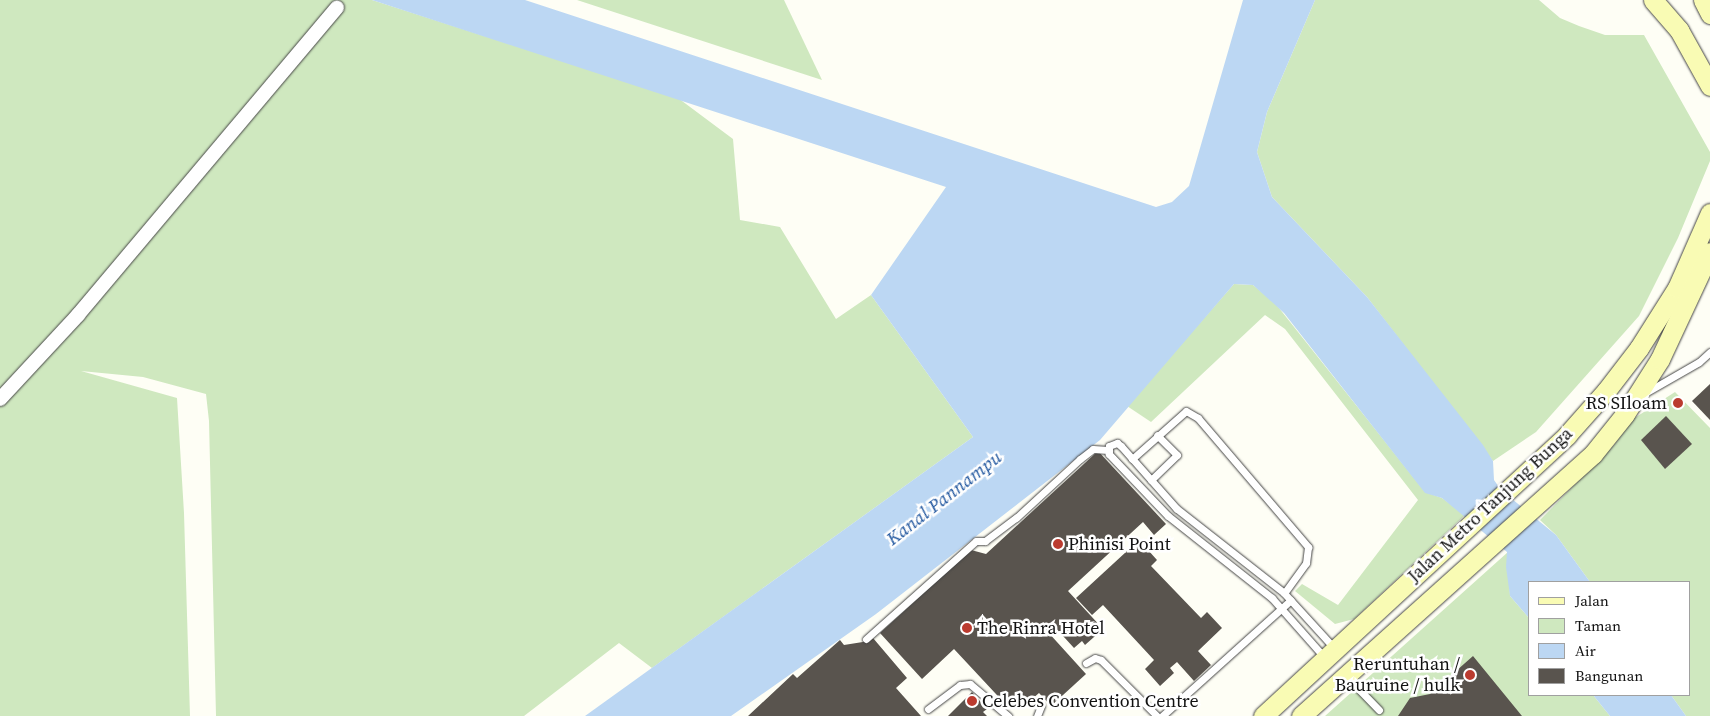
<!DOCTYPE html>
<style>
body{margin:0}
#map{position:relative;width:1710px;height:716px;overflow:hidden;background:#fefef5;font-family:"Source Serif 4",serif}
div>[style]{position:absolute}
.green>*{inset:0;background:#cfe8bf}
.water>*{inset:0;background:#bcd7f3}
.building>*{inset:0;background:#59544e}
.roads{filter:drop-shadow(0 0 1px #444) drop-shadow(0 0 1px #444)}
.lane>*{height:7px;margin:-3.5px;padding:0 3.5px;transform-origin:3.5px;border-radius:3.5px;background:#fff}
.street>*{height:14px;margin:-7px;padding:0 7px;transform-origin:7px;border-radius:7px;background:#fff}
.secondary>*{height:19px;margin:-9.5px;padding:0 9.5px;transform-origin:9.5px;border-radius:9.5px;background:#f9fbb4}
.dots>*{width:14px;height:14px;translate:-50% -50%;box-sizing:border-box;border:2px solid #fff;border-radius:50%}
span{translate:-50% -50%;white-space:nowrap;text-align:center;line-height:1.15;-webkit-text-stroke:5px #fff;paint-order:stroke}
.poi-label{font-size:18px;color:#111}
.right{translate:-100% -50%;text-align:right}
.left{translate:0 -50%;text-align:left}
.street-label{font-size:18px;color:#111}
.water-label{font-size:19px;color:#1f559e;font-style:italic}
.legend{position:absolute;left:1528px;top:581px;width:162px;height:115px;box-sizing:border-box;background:#fff;border:1px solid #a0a0a0;margin:0;padding:6px 9px;list-style:none;font-size:15px;color:#111}
.legend li{display:flex;align-items:center;gap:10px;height:25px}
.legend b{width:25px;border:1px solid #a0a0a0}
</style>
<div id="map">
<div class="green">
<i style="clip-path:polygon(0 0,372px 0,678px 98px,733px 139px,740px 220px,780px 227px,836px 319px,871px 295px,973px 437px,652px 668px,619px 643px,524px 716px,216px 716px,209px 421px,206px 394px,143px 377px,81px 371px,177px 398px,184px 513px,190px 716px,0 716px)"></i>
<i style="clip-path:polygon(577px 0,784px 0,822px 80px)"></i>
<i style="clip-path:polygon(1315px 0,1539px 0,1560px 18px,1579px 26px,1605px 35px,1644px 35px,1710px 152px,1710px 161px,1678px 238px,1639px 316px,1536px 432px,1493px 461px,1367px 297px,1272px 197px,1257px 152px,1267px 112px)"></i>
<i style="clip-path:polygon(1234px 284px,1253px 285px,1275px 303px,1425px 492px,1442px 498px,1465px 515px,1354px 619px,1335px 624px,1295px 591px,1302px 584px,1338px 605px,1418px 500px,1285px 329px,1265px 315px,1151px 422px,1127px 406px)"></i>
<i style="clip-path:polygon(1675px 392px,1710px 428px,1710px 716px,1686px 716px,1671px 695px,1689px 695px,1689px 582px,1590px 582px,1556px 535px,1540px 520px,1614px 445px,1633px 419px)"></i>
<i style="clip-path:polygon(1508px 552px,1510px 596px,1529px 618px,1529px 695px,1593px 695px,1610px 716px,1325px 716px)"></i>
</div>
<div class="water">
<i style="clip-path:polygon(372px 0,525px 0,1156px 207px,1172px 202px,1189px 186px,1243px 0,1315px 0,1267px 112px,1257px 152px,1272px 197px,1367px 297px,1483px 445px,1493px 461px,1494px 480px,1501px 490px,1556px 535px,1590px 582px,1529px 582px,1529px 618px,1510px 596px,1506px 567px,1507px 552px,1442px 498px,1425px 493px,1284px 313px,1253px 285px,1234px 284px,1100px 440px,876px 614px,731px 716px,585px 716px,973px 437px,871px 295px,946px 187px)"></i>
<i style="clip-path:polygon(1593px 695px,1671px 695px,1686px 716px,1610px 716px)"></i>
</div>
<div class="building">
<i style="clip-path:polygon(1710px 384px,1710px 420px,1692px 401px)"></i>
<i style="clip-path:polygon(1666px 416px,1692px 444px,1665px 469px,1641px 440px)"></i>
<i style="clip-path:polygon(1098px 451px,1166px 524px,1154px 535px,1143px 522px,1068px 591px,1103px 629px,1085px 645px,1082px 641px,1074px 648px,1053px 625px,1047px 631px,1086px 674px,1051px 706px,1039px 693px,1024px 706px,1018px 700px,1009px 708px,954px 649px,922px 679px,880px 633px,971px 550px,986px 554px)"></i>
<i style="clip-path:polygon(1139px 540px,1157px 560px,1151px 566px,1201px 618px,1207px 612px,1222px 628px,1198px 651px,1211px 665px,1194px 681px,1177px 662px,1170px 668px,1174px 673px,1160px 686px,1145px 669px,1154px 660px,1103px 605px,1092px 615px,1076px 598px)"></i>
<i style="clip-path:polygon(873px 638px,907px 678px,896px 688px,921px 716px,748px 716px,793px 674px,797px 678px,840px 640px,844px 645px,869px 641px)"></i>
<i style="clip-path:polygon(1473px 656px,1522px 716px,1398px 716px,1410px 698px,1430px 694px)"></i>
<i style="clip-path:polygon(972px 692px,987px 709px,983px 712px,987px 716px,948px 716px)"></i>
</div>
<div class="roads">
<div class="lane">
<i style="left:1645px;top:393px;width:62px;rotate:-29.9deg"></i>
<i style="left:1699px;top:362px;width:15px;rotate:-42deg"></i>
<i style="left:1132px;top:459px;width:72px;rotate:-41.6deg"></i>
<i style="left:1186px;top:411px;width:14px;rotate:30deg"></i>
<i style="left:1198px;top:418px;width:170px;rotate:49.5deg"></i>
<i style="left:1308px;top:547px;width:16px;rotate:97deg"></i>
<i style="left:1306px;top:563px;width:37px;rotate:126deg"></i>
<i style="left:1151px;top:480px;width:36px;rotate:-44deg"></i>
<i style="left:1177px;top:455px;width:28px;rotate:-135deg"></i>
<i style="left:866px;top:639px;width:147px;rotate:-41.7deg"></i>
<i style="left:976px;top:541px;width:9px"></i>
<i style="left:985px;top:541px;width:39px;rotate:-37deg"></i>
<i style="left:1016px;top:518px;width:87px;rotate:-42.7deg"></i>
<i style="left:1080px;top:459px;width:16px;rotate:-38deg"></i>
<i style="left:1093px;top:449px;width:15px;rotate:4deg"></i>
<i style="left:1325px;top:658px;width:80px;rotate:-131.5deg"></i>
<i style="left:1272px;top:598px;width:132px;rotate:-141.7deg"></i>
<i style="left:1168px;top:516px;width:86px;rotate:-133.6deg"></i>
<i style="left:1109px;top:454px;width:8px;rotate:-90deg"></i>
<i style="left:1109px;top:446px;width:9px;rotate:-21deg"></i>
<i style="left:1117px;top:443px;width:5px;rotate:37deg"></i>
<i style="left:1121px;top:446px;width:84px;rotate:48.4deg"></i>
<i style="left:1177px;top:509px;width:136px;rotate:38.1deg"></i>
<i style="left:1284px;top:593px;width:76px;rotate:47.7deg"></i>
<i style="left:1086px;top:663px;width:10px;rotate:-29deg"></i>
<i style="left:1095px;top:658px;width:6px;rotate:18deg"></i>
<i style="left:1101px;top:660px;width:79px;rotate:45deg"></i>
<i style="left:1347px;top:677px;width:46px;rotate:45.9deg"></i>
<i style="left:928px;top:709px;width:40px;rotate:-37deg"></i>
<i style="left:960px;top:685px;width:10px;rotate:-6deg"></i>
<i style="left:970px;top:684px;width:50px;rotate:40.1deg"></i>
<i style="left:1037px;top:716px;width:11px;rotate:-68deg"></i>
<i style="left:1162px;top:716px;width:173px;rotate:-42deg"></i>
</div>
<div class="street">
<i style="left:0;top:399px;width:115px;rotate:-47.1deg"></i>
<i style="left:78px;top:315px;width:402px;rotate:-49.9deg"></i>
</div>
<div class="secondary">
<i style="left:1653px;top:0;width:40px;rotate:49deg"></i>
<i style="left:1679px;top:30px;width:64px;rotate:61deg"></i>
<i style="left:1703px;top:0;width:16px;rotate:63deg"></i>
<i style="left:1263px;top:716px;width:414px;rotate:-42.7deg"></i>
<i style="left:1567px;top:435px;width:59px;rotate:-48.4deg"></i>
<i style="left:1606px;top:391px;width:54px;rotate:-52.5deg"></i>
<i style="left:1639px;top:348px;width:71px;rotate:-57.7deg"></i>
<i style="left:1677px;top:288px;width:82px;rotate:-66.3deg"></i>
<i style="left:1301px;top:716px;width:392px;rotate:-41.9deg"></i>
<i style="left:1593px;top:454px;width:51px;rotate:-51.3deg"></i>
<i style="left:1625px;top:414px;width:65px;rotate:-57.5deg"></i>
<i style="left:1660px;top:359px;width:118px;rotate:-65deg"></i>
</div>
</div>
<div class="dots">
<i style="left:1678px;top:403px;background:#bb3b2f"></i>
<i style="left:1058px;top:544px;background:#bb3b2f"></i>
<i style="left:967px;top:628px;background:#bb3b2f"></i>
<i style="left:1470px;top:675px;background:#bb3b2f"></i>
<i style="left:972px;top:701px;background:#bb3b2f"></i>
</div>
<div class="poi-label">
<span class="right" style="left:1667px;top:403px">RS SIloam</span>
<span class="left" style="left:1068px;top:544px">Phinisi Point</span>
<span class="left" style="left:977px;top:628px">The Rinra Hotel</span>
<span class="right" style="left:1460px;top:675px">Reruntuhan /<br>Bauruine / hulk</span>
<span class="left" style="left:982px;top:701px">Celebes Convention Centre</span>
</div>
<div class="street-label">
<span style="left:1490px;top:505px;rotate:-43deg">Jalan Metro Tanjung Bunga</span>
</div>
<div class="water-label">
<span style="left:944px;top:498px;rotate:-38deg">Kanal Pannampu</span>
</div>
<ul class="legend">
<li><b style="height:6px;background:#f9fbb4"></b>Jalan</li>
<li><b style="height:14px;background:#cfe8bf"></b>Taman</li>
<li><b style="height:14px;background:#bcd7f3"></b>Air</li>
<li><b style="height:14px;background:#59544e"></b>Bangunan</li>
</ul>
</div>
